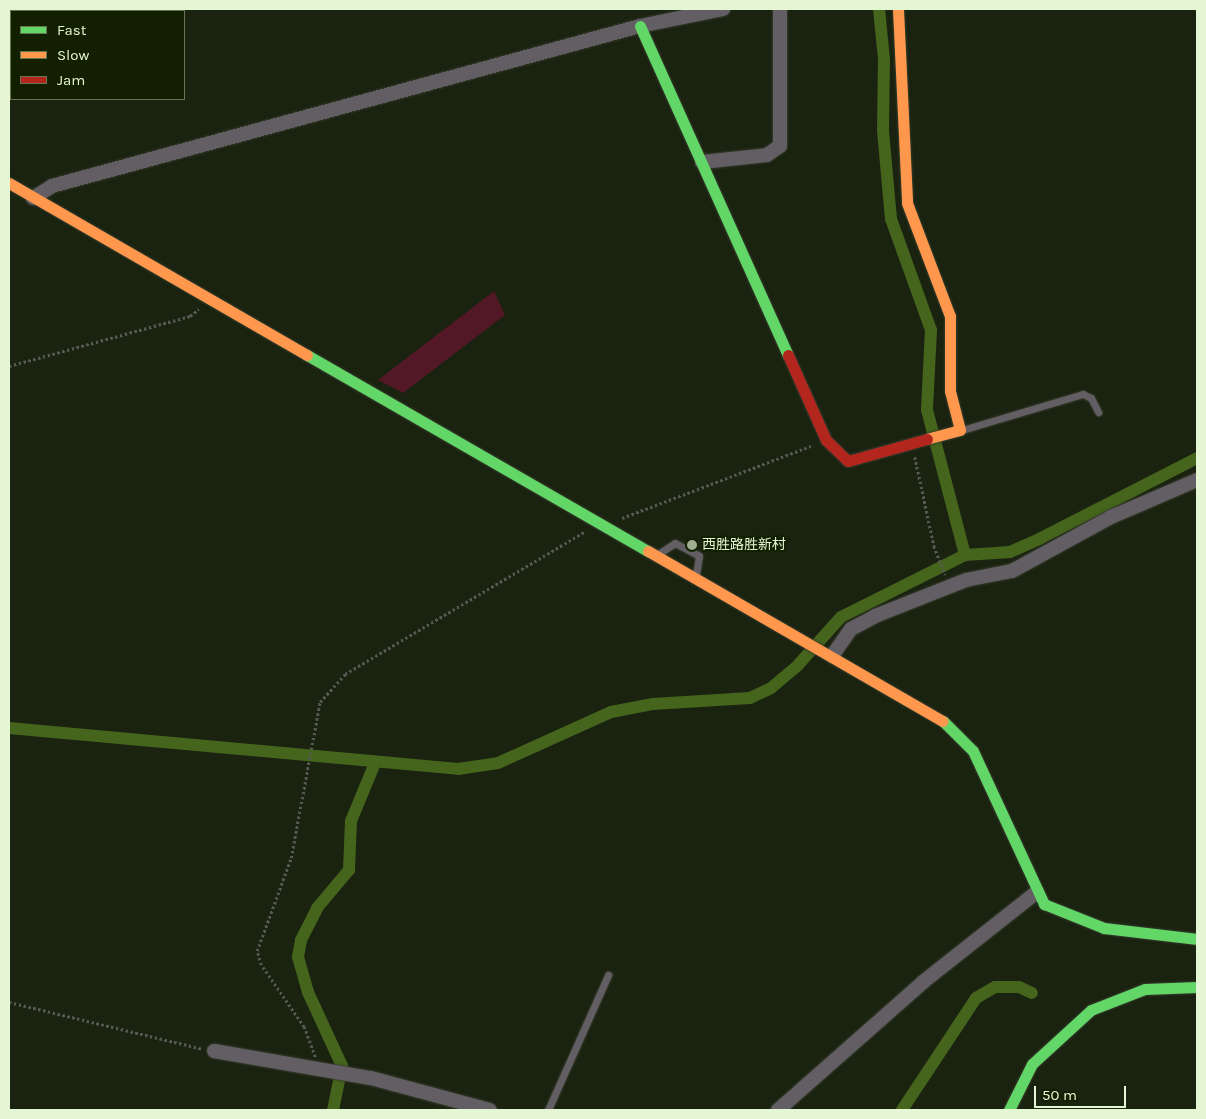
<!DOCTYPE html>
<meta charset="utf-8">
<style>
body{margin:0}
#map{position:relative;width:1206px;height:1119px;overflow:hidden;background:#1a2210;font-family:Karla,"Noto Sans SC",sans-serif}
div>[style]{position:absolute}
.green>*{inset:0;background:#531825}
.canal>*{height:12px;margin:-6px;padding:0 6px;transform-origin:6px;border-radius:6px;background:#45641c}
.path>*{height:2.5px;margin-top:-1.25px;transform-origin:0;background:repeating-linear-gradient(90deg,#575954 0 2.5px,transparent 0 5px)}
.roads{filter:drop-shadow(0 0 1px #363e2d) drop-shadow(0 0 1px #363e2d)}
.lane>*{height:7px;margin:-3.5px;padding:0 3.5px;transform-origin:3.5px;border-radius:3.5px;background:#625e64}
.street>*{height:14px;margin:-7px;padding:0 7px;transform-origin:7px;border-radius:7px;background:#625e64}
.fast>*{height:11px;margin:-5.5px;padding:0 5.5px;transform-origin:5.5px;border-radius:5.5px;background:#63d668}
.slow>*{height:11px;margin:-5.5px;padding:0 5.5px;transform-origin:5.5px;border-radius:5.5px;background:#ff974d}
.jam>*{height:11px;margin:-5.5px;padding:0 5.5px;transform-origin:5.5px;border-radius:5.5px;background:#b3261e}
.dots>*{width:14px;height:14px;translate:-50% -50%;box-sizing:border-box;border:2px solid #122001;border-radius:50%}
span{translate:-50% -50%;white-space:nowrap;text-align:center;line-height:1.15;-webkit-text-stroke:4px #122001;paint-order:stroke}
.poi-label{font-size:14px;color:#e5f6d4}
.left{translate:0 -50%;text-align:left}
.frame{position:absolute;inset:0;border:10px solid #e5f6d4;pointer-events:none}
.legend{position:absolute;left:10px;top:10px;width:175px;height:90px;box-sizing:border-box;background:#122001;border:1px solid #667655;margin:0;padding:6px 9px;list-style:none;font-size:15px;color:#e5f6d4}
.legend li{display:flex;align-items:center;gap:10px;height:25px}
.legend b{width:25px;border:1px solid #667655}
.scale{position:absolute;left:1034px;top:1086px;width:92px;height:22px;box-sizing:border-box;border:2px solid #e5f6d4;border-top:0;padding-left:6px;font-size:15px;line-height:18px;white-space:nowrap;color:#e5f6d4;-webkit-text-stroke:4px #122001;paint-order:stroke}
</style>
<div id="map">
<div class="green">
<i style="clip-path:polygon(494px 291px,505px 315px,403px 393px,378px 380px)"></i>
</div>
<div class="canal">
<i style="left:879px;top:9px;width:50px;rotate:84.3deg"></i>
<i style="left:884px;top:59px;width:72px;rotate:90.8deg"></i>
<i style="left:883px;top:131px;width:88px;rotate:84.8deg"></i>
<i style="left:891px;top:219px;width:118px;rotate:70.2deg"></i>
<i style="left:931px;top:330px;width:80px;rotate:92.9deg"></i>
<i style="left:927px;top:410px;width:150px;rotate:75.3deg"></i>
<i style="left:9px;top:728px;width:451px;rotate:5.2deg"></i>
<i style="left:458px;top:769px;width:40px;rotate:-8.5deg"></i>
<i style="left:498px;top:763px;width:124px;rotate:-24.3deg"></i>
<i style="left:611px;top:712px;width:43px;rotate:-10.8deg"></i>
<i style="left:653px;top:704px;width:97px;rotate:-3.5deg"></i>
<i style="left:750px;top:698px;width:23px;rotate:-25deg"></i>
<i style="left:771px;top:688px;width:35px;rotate:-40deg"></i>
<i style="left:798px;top:665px;width:64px;rotate:-48.1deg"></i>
<i style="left:841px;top:617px;width:139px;rotate:-26.6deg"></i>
<i style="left:965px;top:555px;width:45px;rotate:-3.8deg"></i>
<i style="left:1010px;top:552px;width:34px;rotate:-24deg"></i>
<i style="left:1041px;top:538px;width:175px;rotate:-27.1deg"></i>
<i style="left:333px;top:1110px;width:45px;rotate:-78.4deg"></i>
<i style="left:342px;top:1066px;width:81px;rotate:-114.7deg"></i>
<i style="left:308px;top:992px;width:36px;rotate:-106deg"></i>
<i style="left:298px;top:957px;width:17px;rotate:-80deg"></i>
<i style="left:301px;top:940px;width:36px;rotate:-63deg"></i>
<i style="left:317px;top:908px;width:50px;rotate:-49.9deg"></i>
<i style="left:349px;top:870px;width:49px;rotate:-87.7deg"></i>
<i style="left:351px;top:821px;width:63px;rotate:-67.5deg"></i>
<i style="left:902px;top:1110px;width:134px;rotate:-56.5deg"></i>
<i style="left:976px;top:998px;width:22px;rotate:-30deg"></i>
<i style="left:995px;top:987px;width:24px"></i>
<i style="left:1019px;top:987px;width:14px;rotate:25deg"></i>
</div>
<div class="path">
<i style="left:9px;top:366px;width:188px;rotate:-15.4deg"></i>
<i style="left:190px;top:316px;width:11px;rotate:-38deg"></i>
<i style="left:915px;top:457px;width:91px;rotate:77.9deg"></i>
<i style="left:934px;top:546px;width:31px;rotate:69deg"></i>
<i style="left:622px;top:518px;width:202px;rotate:-20.9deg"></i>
<i style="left:9px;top:1002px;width:200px;rotate:13.6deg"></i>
<i style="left:315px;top:1057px;width:32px;rotate:-110deg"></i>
<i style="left:304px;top:1027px;width:75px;rotate:-124.7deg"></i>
<i style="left:261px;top:965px;width:15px;rotate:-106deg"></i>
<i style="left:257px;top:951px;width:99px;rotate:-69.9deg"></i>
<i style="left:291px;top:858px;width:159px;rotate:-79.5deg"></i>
<i style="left:320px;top:702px;width:38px;rotate:-48deg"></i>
<i style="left:345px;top:674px;width:278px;rotate:-30.7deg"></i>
</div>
<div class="roads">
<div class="lane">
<i style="left:962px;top:430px;width:126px;rotate:-16.6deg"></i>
<i style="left:1083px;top:394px;width:9px;rotate:27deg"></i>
<i style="left:1091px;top:398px;width:16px;rotate:63deg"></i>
<i style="left:658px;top:554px;width:20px;rotate:-33deg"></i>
<i style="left:675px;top:543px;width:27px;rotate:28deg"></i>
<i style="left:699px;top:556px;width:19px;rotate:99deg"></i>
<i style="left:548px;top:1110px;width:148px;rotate:-66deg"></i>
</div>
<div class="street">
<i style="left:702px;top:162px;width:65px;rotate:-6.1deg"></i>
<i style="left:767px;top:155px;width:16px;rotate:-35deg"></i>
<i style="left:780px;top:146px;width:137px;rotate:-90deg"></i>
<i style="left:33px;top:198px;width:22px;rotate:-32deg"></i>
<i style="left:52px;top:186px;width:609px;rotate:-15.22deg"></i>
<i style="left:640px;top:26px;width:85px;rotate:-11.6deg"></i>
<i style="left:832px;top:656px;width:33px;rotate:-55deg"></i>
<i style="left:851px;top:629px;width:27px;rotate:-28deg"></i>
<i style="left:875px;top:616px;width:98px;rotate:-21.6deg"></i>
<i style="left:966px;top:580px;width:47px;rotate:-11.1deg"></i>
<i style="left:1012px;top:571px;width:113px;rotate:-28.6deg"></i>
<i style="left:1111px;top:517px;width:94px;rotate:-23.3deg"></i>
<i style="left:214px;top:1051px;width:159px;rotate:9.8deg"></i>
<i style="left:371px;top:1078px;width:123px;rotate:15.1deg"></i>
<i style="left:778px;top:1110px;width:193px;rotate:-41.4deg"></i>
<i style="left:923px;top:982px;width:145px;rotate:-38.3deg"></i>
</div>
<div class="fast">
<i style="left:640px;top:26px;width:361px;rotate:65.8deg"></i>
<i style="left:307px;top:355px;width:393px;rotate:29.9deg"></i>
<i style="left:943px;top:721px;width:42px;rotate:45deg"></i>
<i style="left:973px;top:751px;width:169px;rotate:65.1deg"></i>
<i style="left:1044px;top:904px;width:65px;rotate:21.8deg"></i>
<i style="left:1104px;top:928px;width:94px;rotate:6.7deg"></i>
<i style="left:1009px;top:1110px;width:51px;rotate:-63.4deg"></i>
<i style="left:1032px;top:1064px;width:80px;rotate:-42.5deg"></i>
<i style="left:1091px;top:1010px;width:58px;rotate:-21.3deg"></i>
<i style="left:1145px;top:989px;width:52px;rotate:-2.2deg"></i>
</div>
<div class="slow">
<i style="left:898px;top:9px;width:194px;rotate:87.3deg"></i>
<i style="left:907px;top:203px;width:121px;rotate:69.2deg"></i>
<i style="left:950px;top:316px;width:75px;rotate:90deg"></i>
<i style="left:950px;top:391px;width:40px;rotate:75.6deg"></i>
<i style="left:960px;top:430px;width:34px;rotate:165deg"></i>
<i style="left:9px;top:183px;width:344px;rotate:30deg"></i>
<i style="left:648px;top:551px;width:340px;rotate:30deg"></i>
</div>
<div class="jam">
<i style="left:788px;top:355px;width:93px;rotate:65.9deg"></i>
<i style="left:826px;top:440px;width:30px;rotate:44deg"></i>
<i style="left:848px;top:461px;width:82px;rotate:-15.6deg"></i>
</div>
</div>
<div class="dots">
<i style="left:692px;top:545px;background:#9eac8f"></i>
</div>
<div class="poi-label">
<span class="left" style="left:702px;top:545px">西胜路胜新村</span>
</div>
<div class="frame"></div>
<ul class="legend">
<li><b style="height:6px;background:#63d668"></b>Fast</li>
<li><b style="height:6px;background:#ff974d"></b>Slow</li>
<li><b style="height:6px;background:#b3261e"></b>Jam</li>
</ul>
<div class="scale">50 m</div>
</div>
